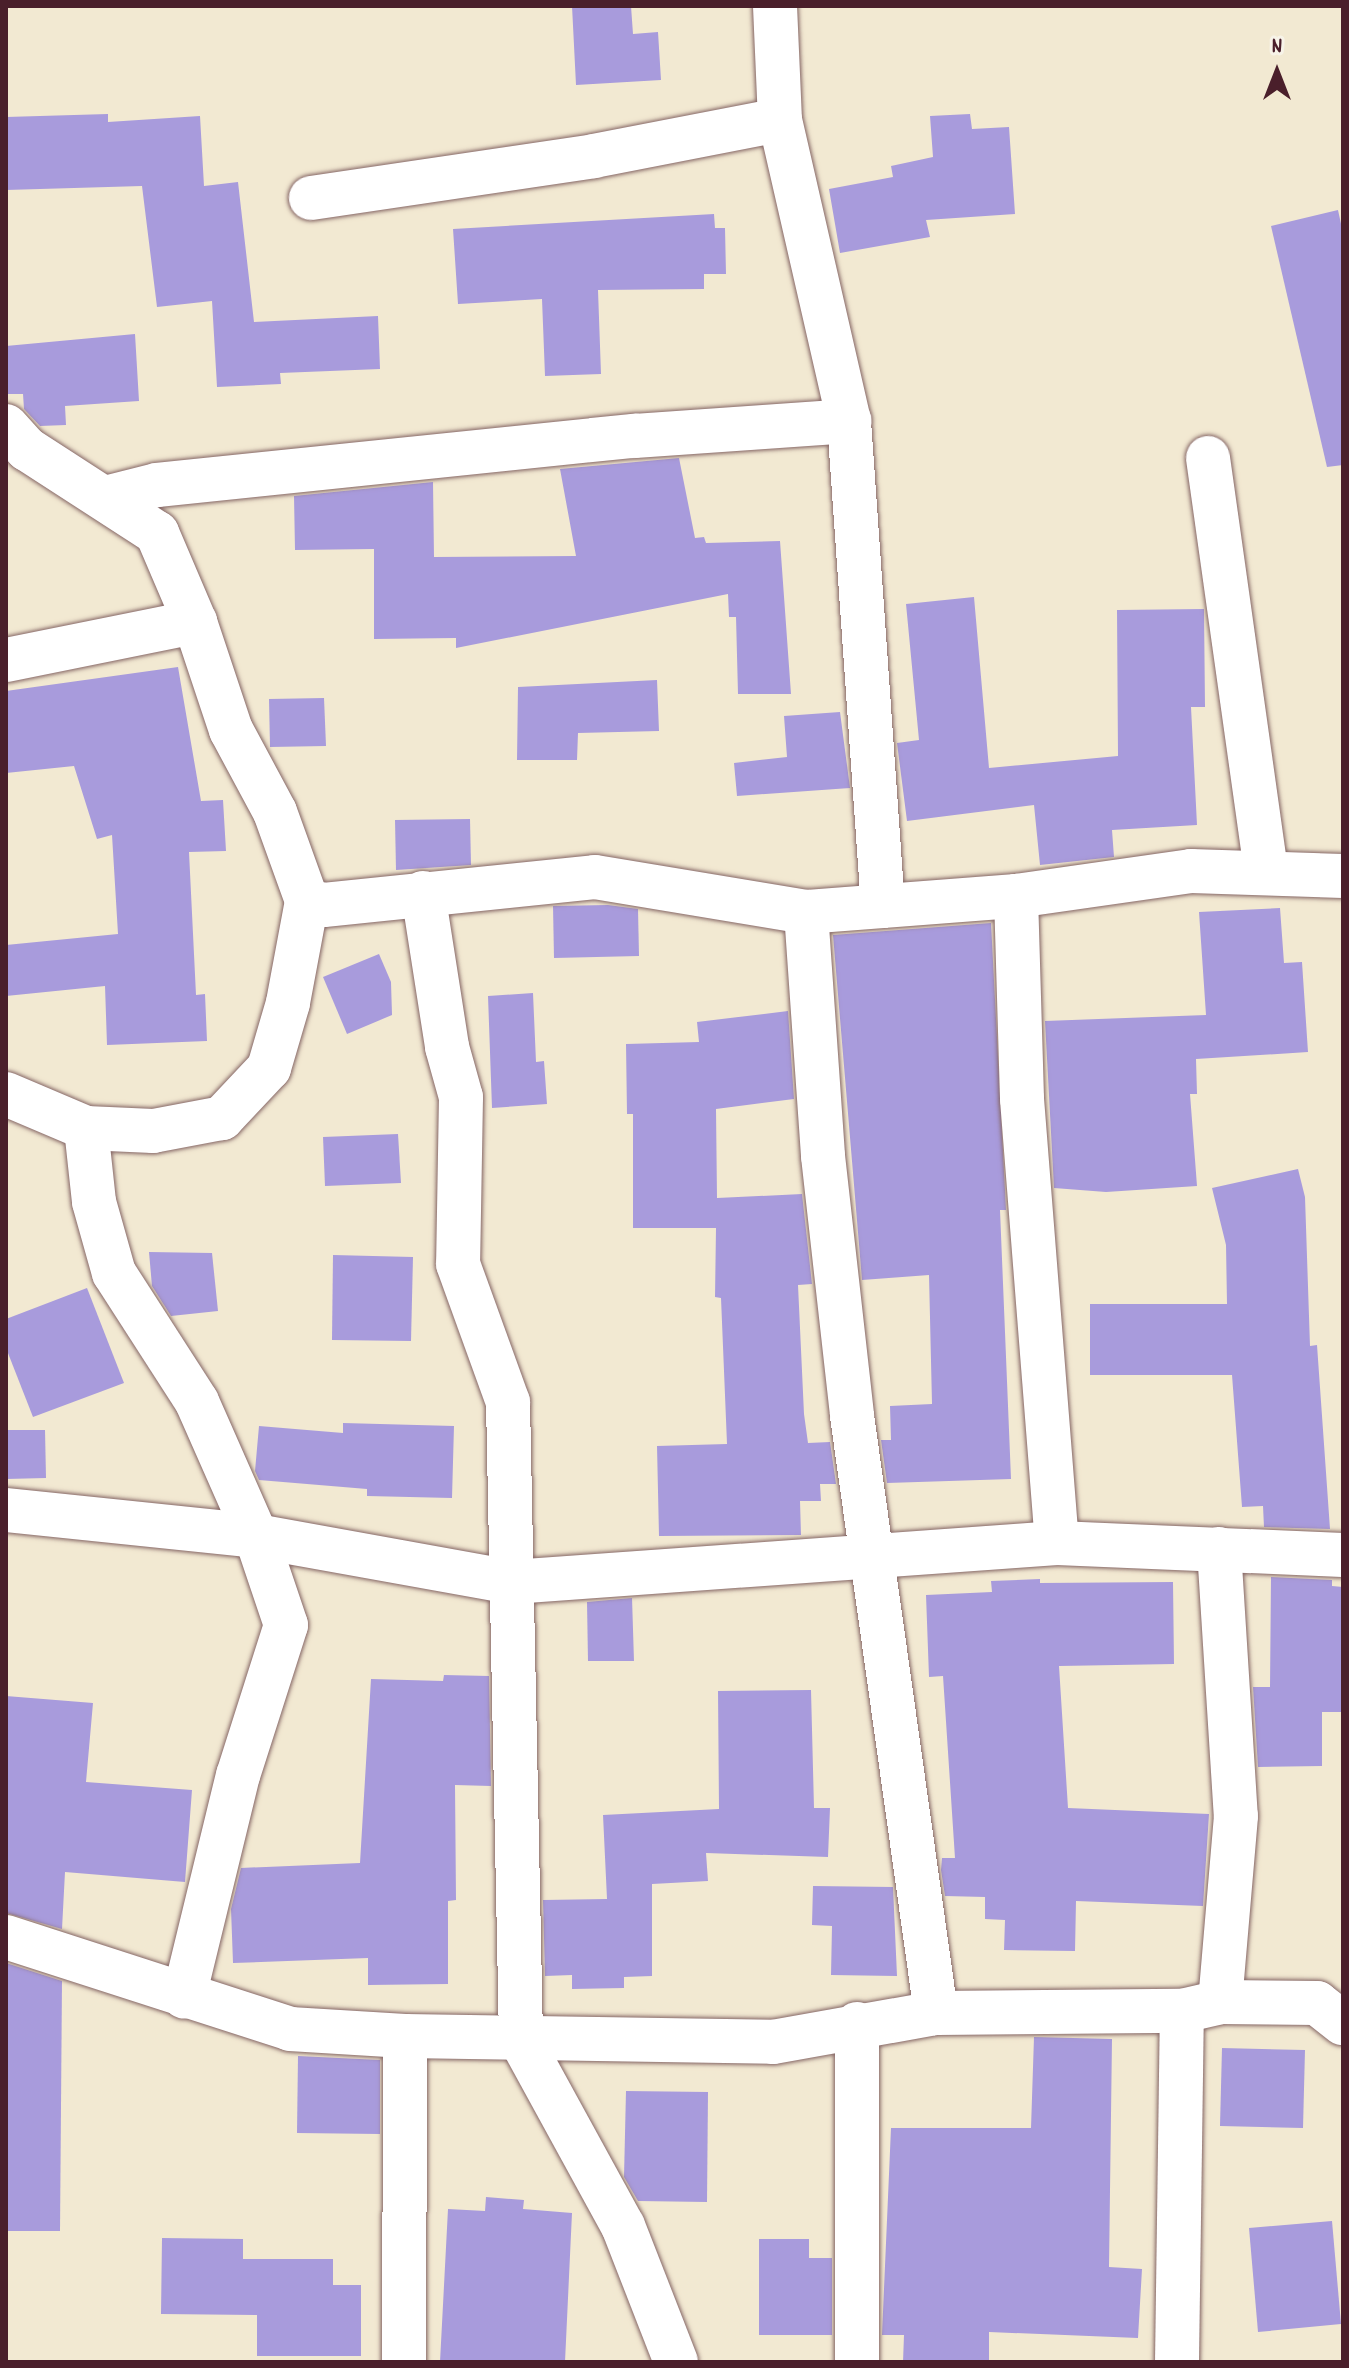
<!DOCTYPE html>
<style>
body{margin:0}
#map{position:relative;width:1349px;height:2368px;overflow:hidden;background:#f2e9d2;font-family:Dekko,sans-serif}
div>[style]{position:absolute}
.building>*{inset:0;background:#a89bdc}
.roads{filter:drop-shadow(0 0 2px #856665) drop-shadow(0 0 2px #856665)}
.minor>*{height:44px;margin:-22px;padding:0 22px;transform-origin:22px;border-radius:22px;background:#fff}
span{translate:-50% -50%;white-space:nowrap;text-align:center;line-height:1.15;-webkit-text-stroke:7px #f7f3e8;paint-order:stroke}
.frame{position:absolute;inset:0;border:8px solid #4a1f2b;pointer-events:none}
.north{position:absolute;left:1237px;top:32px;width:80px;height:80px;-webkit-text-stroke:6px #f7f3e8;paint-order:stroke;rotate:0deg;font-size:22px;font-weight:700;line-height:32px;text-align:center;color:#4a1f2b}
.north::after{content:'';display:block;margin:auto;width:28px;height:36px;background:#4a1f2b;clip-path:polygon(50% 0,100% 100%,50% 72%,0 100%)}
</style>
<div id="map">
<div class="building">
<i style="clip-path:polygon(572px 6px,631px 6px,633px 34px,658px 32px,661px 80px,576px 85px)"></i>
<i style="clip-path:polygon(108px 114px,108px 122px,200px 116px,204px 186px,238px 182px,254px 322px,378px 316px,380px 369px,280px 373px,281px 384px,217px 387px,212px 301px,157px 307px,142px 186px,6px 190px,6px 117px)"></i>
<i style="clip-path:polygon(970px 114px,972px 129px,1009px 127px,1015px 214px,926px 220px,930px 237px,840px 253px,829px 189px,893px 177px,891px 166px,933px 157px,930px 116px)"></i>
<i style="clip-path:polygon(1338px 210px,1343px 233px,1343px 465px,1327px 467px,1271px 226px)"></i>
<i style="clip-path:polygon(714px 214px,715px 228px,725px 228px,726px 274px,704px 274px,704px 289px,598px 290px,601px 374px,545px 376px,542px 299px,458px 304px,453px 229px)"></i>
<i style="clip-path:polygon(135px 334px,139px 401px,65px 406px,66px 425px,40px 426px,24px 409px,23px 394px,6px 394px,6px 346px)"></i>
<i style="clip-path:polygon(679px 458px,695px 538px,704px 537px,706px 543px,780px 541px,791px 694px,738px 694px,736px 617px,729px 617px,728px 594px,456px 648px,456px 638px,374px 639px,374px 549px,295px 550px,294px 496px,433px 482px,434px 557px,576px 556px,560px 469px)"></i>
<i style="clip-path:polygon(974px 597px,989px 768px,1118px 756px,1117px 610px,1204px 609px,1205px 707px,1191px 707px,1197px 825px,1112px 830px,1114px 857px,1040px 865px,1034px 805px,907px 821px,897px 743px,919px 740px,906px 604px)"></i>
<i style="clip-path:polygon(178px 667px,201px 801px,223px 800px,226px 851px,189px 852px,196px 995px,205px 994px,207px 1041px,107px 1045px,105px 986px,6px 996px,6px 945px,118px 934px,112px 835px,97px 839px,74px 766px,6px 773px,6px 691px)"></i>
<i style="clip-path:polygon(657px 680px,659px 731px,578px 733px,577px 760px,517px 760px,518px 687px)"></i>
<i style="clip-path:polygon(324px 698px,326px 746px,270px 747px,269px 699px)"></i>
<i style="clip-path:polygon(840px 712px,850px 788px,737px 796px,734px 763px,787px 757px,784px 716px)"></i>
<i style="clip-path:polygon(470px 819px,471px 865px,396px 870px,395px 820px)"></i>
<i style="clip-path:polygon(608px 905px,638px 909px,639px 956px,554px 958px,553px 906px)"></i>
<i style="clip-path:polygon(1280px 908px,1284px 963px,1302px 962px,1308px 1052px,1196px 1059px,1197px 1094px,1190px 1094px,1197px 1186px,1106px 1192px,1054px 1188px,1045px 1021px,1206px 1015px,1199px 912px)"></i>
<i style="clip-path:polygon(991px 923px,1006px 1210px,1000px 1210px,1011px 1479px,887px 1483px,881px 1440px,891px 1440px,890px 1406px,932px 1404px,929px 1275px,862px 1280px,833px 935px)"></i>
<i style="clip-path:polygon(379px 954px,391px 982px,392px 1015px,347px 1034px,323px 977px)"></i>
<i style="clip-path:polygon(533px 993px,536px 1062px,544px 1061px,547px 1104px,492px 1108px,488px 996px)"></i>
<i style="clip-path:polygon(788px 1011px,794px 1099px,716px 1109px,717px 1198px,802px 1194px,812px 1284px,798px 1285px,804px 1414px,808px 1443px,830px 1442px,836px 1484px,820px 1484px,821px 1501px,800px 1501px,801px 1535px,659px 1536px,657px 1446px,727px 1444px,721px 1298px,715px 1297px,716px 1228px,633px 1228px,633px 1114px,627px 1114px,626px 1044px,699px 1042px,697px 1022px)"></i>
<i style="clip-path:polygon(398px 1134px,401px 1183px,325px 1186px,323px 1137px)"></i>
<i style="clip-path:polygon(1298px 1169px,1305px 1197px,1310px 1346px,1317px 1345px,1330px 1529px,1264px 1527px,1263px 1506px,1242px 1507px,1232px 1375px,1090px 1375px,1090px 1304px,1227px 1304px,1226px 1245px,1212px 1188px)"></i>
<i style="clip-path:polygon(149px 1252px,212px 1253px,218px 1311px,171px 1316px,152px 1286px)"></i>
<i style="clip-path:polygon(333px 1255px,413px 1257px,411px 1341px,332px 1340px)"></i>
<i style="clip-path:polygon(87px 1288px,124px 1383px,33px 1417px,6px 1348px,6px 1319px)"></i>
<i style="clip-path:polygon(343px 1423px,454px 1426px,452px 1498px,367px 1496px,367px 1489px,259px 1480px,255px 1471px,259px 1426px,343px 1433px)"></i>
<i style="clip-path:polygon(6px 1430px,45px 1430px,46px 1478px,6px 1479px)"></i>
<i style="clip-path:polygon(1271px 1577px,1332px 1580px,1332px 1586px,1343px 1587px,1343px 1712px,1322px 1712px,1322px 1766px,1258px 1767px,1253px 1687px,1270px 1687px)"></i>
<i style="clip-path:polygon(1040px 1579px,1040px 1583px,1173px 1582px,1174px 1664px,1059px 1666px,1068px 1808px,1209px 1814px,1203px 1906px,1076px 1901px,1075px 1951px,1004px 1950px,1005px 1920px,985px 1919px,985px 1897px,945px 1896px,941px 1870px,942px 1858px,955px 1858px,943px 1676px,929px 1677px,926px 1595px,992px 1592px,991px 1581px)"></i>
<i style="clip-path:polygon(632px 1598px,634px 1661px,588px 1661px,587px 1602px)"></i>
<i style="clip-path:polygon(444px 1675px,489px 1676px,491px 1786px,455px 1785px,456px 1900px,448px 1901px,448px 1984px,368px 1985px,368px 1958px,233px 1963px,231px 1909px,241px 1868px,360px 1863px,371px 1679px,443px 1681px)"></i>
<i style="clip-path:polygon(811px 1690px,814px 1808px,830px 1808px,828px 1857px,706px 1853px,708px 1881px,652px 1884px,652px 1976px,624px 1977px,624px 1988px,572px 1989px,572px 1975px,545px 1976px,543px 1900px,607px 1899px,603px 1815px,719px 1809px,718px 1691px)"></i>
<i style="clip-path:polygon(6px 1696px,93px 1703px,86px 1782px,192px 1790px,185px 1882px,65px 1872px,62px 1929px,6px 1913px)"></i>
<i style="clip-path:polygon(813px 1886px,893px 1887px,897px 1976px,831px 1975px,832px 1926px,812px 1925px)"></i>
<i style="clip-path:polygon(6px 1963px,62px 1981px,60px 2231px,6px 2231px)"></i>
<i style="clip-path:polygon(1034px 2037px,1112px 2039px,1109px 2267px,1142px 2269px,1138px 2338px,989px 2332px,989px 2362px,903px 2362px,904px 2335px,882px 2335px,891px 2128px,1031px 2128px)"></i>
<i style="clip-path:polygon(1222px 2048px,1305px 2050px,1303px 2128px,1220px 2126px)"></i>
<i style="clip-path:polygon(298px 2056px,380px 2060px,380px 2134px,297px 2133px)"></i>
<i style="clip-path:polygon(626px 2091px,708px 2092px,707px 2202px,638px 2201px,624px 2177px)"></i>
<i style="clip-path:polygon(486px 2197px,524px 2200px,523px 2209px,572px 2213px,565px 2362px,440px 2362px,448px 2209px,485px 2211px)"></i>
<i style="clip-path:polygon(1332px 2221px,1341px 2324px,1258px 2332px,1249px 2228px)"></i>
<i style="clip-path:polygon(162px 2238px,243px 2239px,243px 2259px,333px 2259px,333px 2285px,361px 2285px,361px 2356px,257px 2356px,257px 2315px,161px 2314px)"></i>
<i style="clip-path:polygon(759px 2239px,809px 2239px,809px 2258px,832px 2258px,832px 2335px,759px 2335px)"></i>
</div>
<div class="roads">
<div class="minor">
<i style="left:775px;top:6px;width:114px;rotate:87.5deg"></i>
<i style="left:780px;top:120px;width:309px;rotate:77.1deg"></i>
<i style="left:849px;top:421px;width:486px;rotate:86deg"></i>
<i style="left:311px;top:198px;width:286px;rotate:-8.4deg"></i>
<i style="left:594px;top:156px;width:189px;rotate:-11deg"></i>
<i style="left:6px;top:426px;width:31px;rotate:48deg"></i>
<i style="left:27px;top:449px;width:155px;rotate:32.9deg"></i>
<i style="left:157px;top:533px;width:97px;rotate:66.9deg"></i>
<i style="left:195px;top:622px;width:114px;rotate:71.6deg"></i>
<i style="left:231px;top:730px;width:93px;rotate:61.8deg"></i>
<i style="left:275px;top:812px;width:95px;rotate:70.2deg"></i>
<i style="left:307px;top:901px;width:104px;rotate:100.6deg"></i>
<i style="left:288px;top:1003px;width:68px;rotate:106.3deg"></i>
<i style="left:269px;top:1068px;width:69px;rotate:133.2deg"></i>
<i style="left:222px;top:1118px;width:70px;rotate:169.3deg"></i>
<i style="left:153px;top:1131px;width:67px;rotate:-177.4deg"></i>
<i style="left:86px;top:1128px;width:87px;rotate:-157deg"></i>
<i style="left:1208px;top:458px;width:417px;rotate:82deg"></i>
<i style="left:105px;top:498px;width:54px;rotate:-14deg"></i>
<i style="left:157px;top:485px;width:481px;rotate:-5.9deg"></i>
<i style="left:635px;top:436px;width:215px;rotate:-4deg"></i>
<i style="left:6px;top:660px;width:193px;rotate:-11.4deg"></i>
<i style="left:423px;top:893px;width:156px;rotate:81.1deg"></i>
<i style="left:447px;top:1047px;width:52px;rotate:74.4deg"></i>
<i style="left:461px;top:1097px;width:167px;rotate:91deg"></i>
<i style="left:458px;top:1264px;width:147px;rotate:70.1deg"></i>
<i style="left:508px;top:1402px;width:638px;rotate:88.83deg"></i>
<i style="left:521px;top:2040px;width:212px;rotate:61.3deg"></i>
<i style="left:623px;top:2226px;width:146px;rotate:68.7deg"></i>
<i style="left:1016px;top:896px;width:203px;rotate:88.3deg"></i>
<i style="left:1022px;top:1099px;width:445px;rotate:85.5deg"></i>
<i style="left:307px;top:901px;width:17px;rotate:13deg"></i>
<i style="left:324px;top:905px;width:272px;rotate:-5.9deg"></i>
<i style="left:595px;top:877px;width:214px;rotate:9.4deg"></i>
<i style="left:806px;top:912px;width:211px;rotate:-4.4deg"></i>
<i style="left:1016px;top:896px;width:177px;rotate:-8.1deg"></i>
<i style="left:1191px;top:871px;width:152px;rotate:1.9deg"></i>
<i style="left:806px;top:912px;width:245px;rotate:86deg"></i>
<i style="left:823px;top:1156px;width:262px;rotate:83.6deg"></i>
<i style="left:852px;top:1416px;width:603px;rotate:81.99deg"></i>
<i style="left:86px;top:1128px;width:74px;rotate:83.8deg"></i>
<i style="left:94px;top:1202px;width:74px;rotate:74.3deg"></i>
<i style="left:114px;top:1273px;width:153px;rotate:57.2deg"></i>
<i style="left:197px;top:1402px;width:146px;rotate:66.2deg"></i>
<i style="left:256px;top:1536px;width:94px;rotate:71.4deg"></i>
<i style="left:286px;top:1625px;width:157px;rotate:107.7deg"></i>
<i style="left:238px;top:1775px;width:228px;rotate:103.7deg"></i>
<i style="left:6px;top:1510px;width:251px;rotate:5.9deg"></i>
<i style="left:256px;top:1536px;width:260px;rotate:10.2deg"></i>
<i style="left:512px;top:1582px;width:546px;rotate:-4.09deg"></i>
<i style="left:1057px;top:1543px;width:286px;rotate:2.4deg"></i>
<i style="left:1219px;top:1549px;width:268px;rotate:86.4deg"></i>
<i style="left:1236px;top:1816px;width:187px;rotate:94.9deg"></i>
<i style="left:6px;top:1937px;width:299px;rotate:17.9deg"></i>
<i style="left:290px;top:2029px;width:115px;rotate:3.5deg"></i>
<i style="left:405px;top:2036px;width:368px;rotate:0.9deg"></i>
<i style="left:773px;top:2042px;width:166px;rotate:-10.1deg"></i>
<i style="left:936px;top:2013px;width:246px;rotate:-0.5deg"></i>
<i style="left:1182px;top:2011px;width:39px;rotate:-13deg"></i>
<i style="left:1220px;top:2002px;width:97px;rotate:0.6deg"></i>
<i style="left:1317px;top:2003px;width:33px;rotate:38deg"></i>
<i style="left:857px;top:2024px;width:338px;rotate:90deg"></i>
<i style="left:404px;top:2362px;width:326px;rotate:-89.8deg"></i>
<i style="left:1177px;top:2362px;width:351px;rotate:-89.2deg"></i>
</div>
</div>
<div class="frame"></div>
<div class="north">N</div>
</div>
